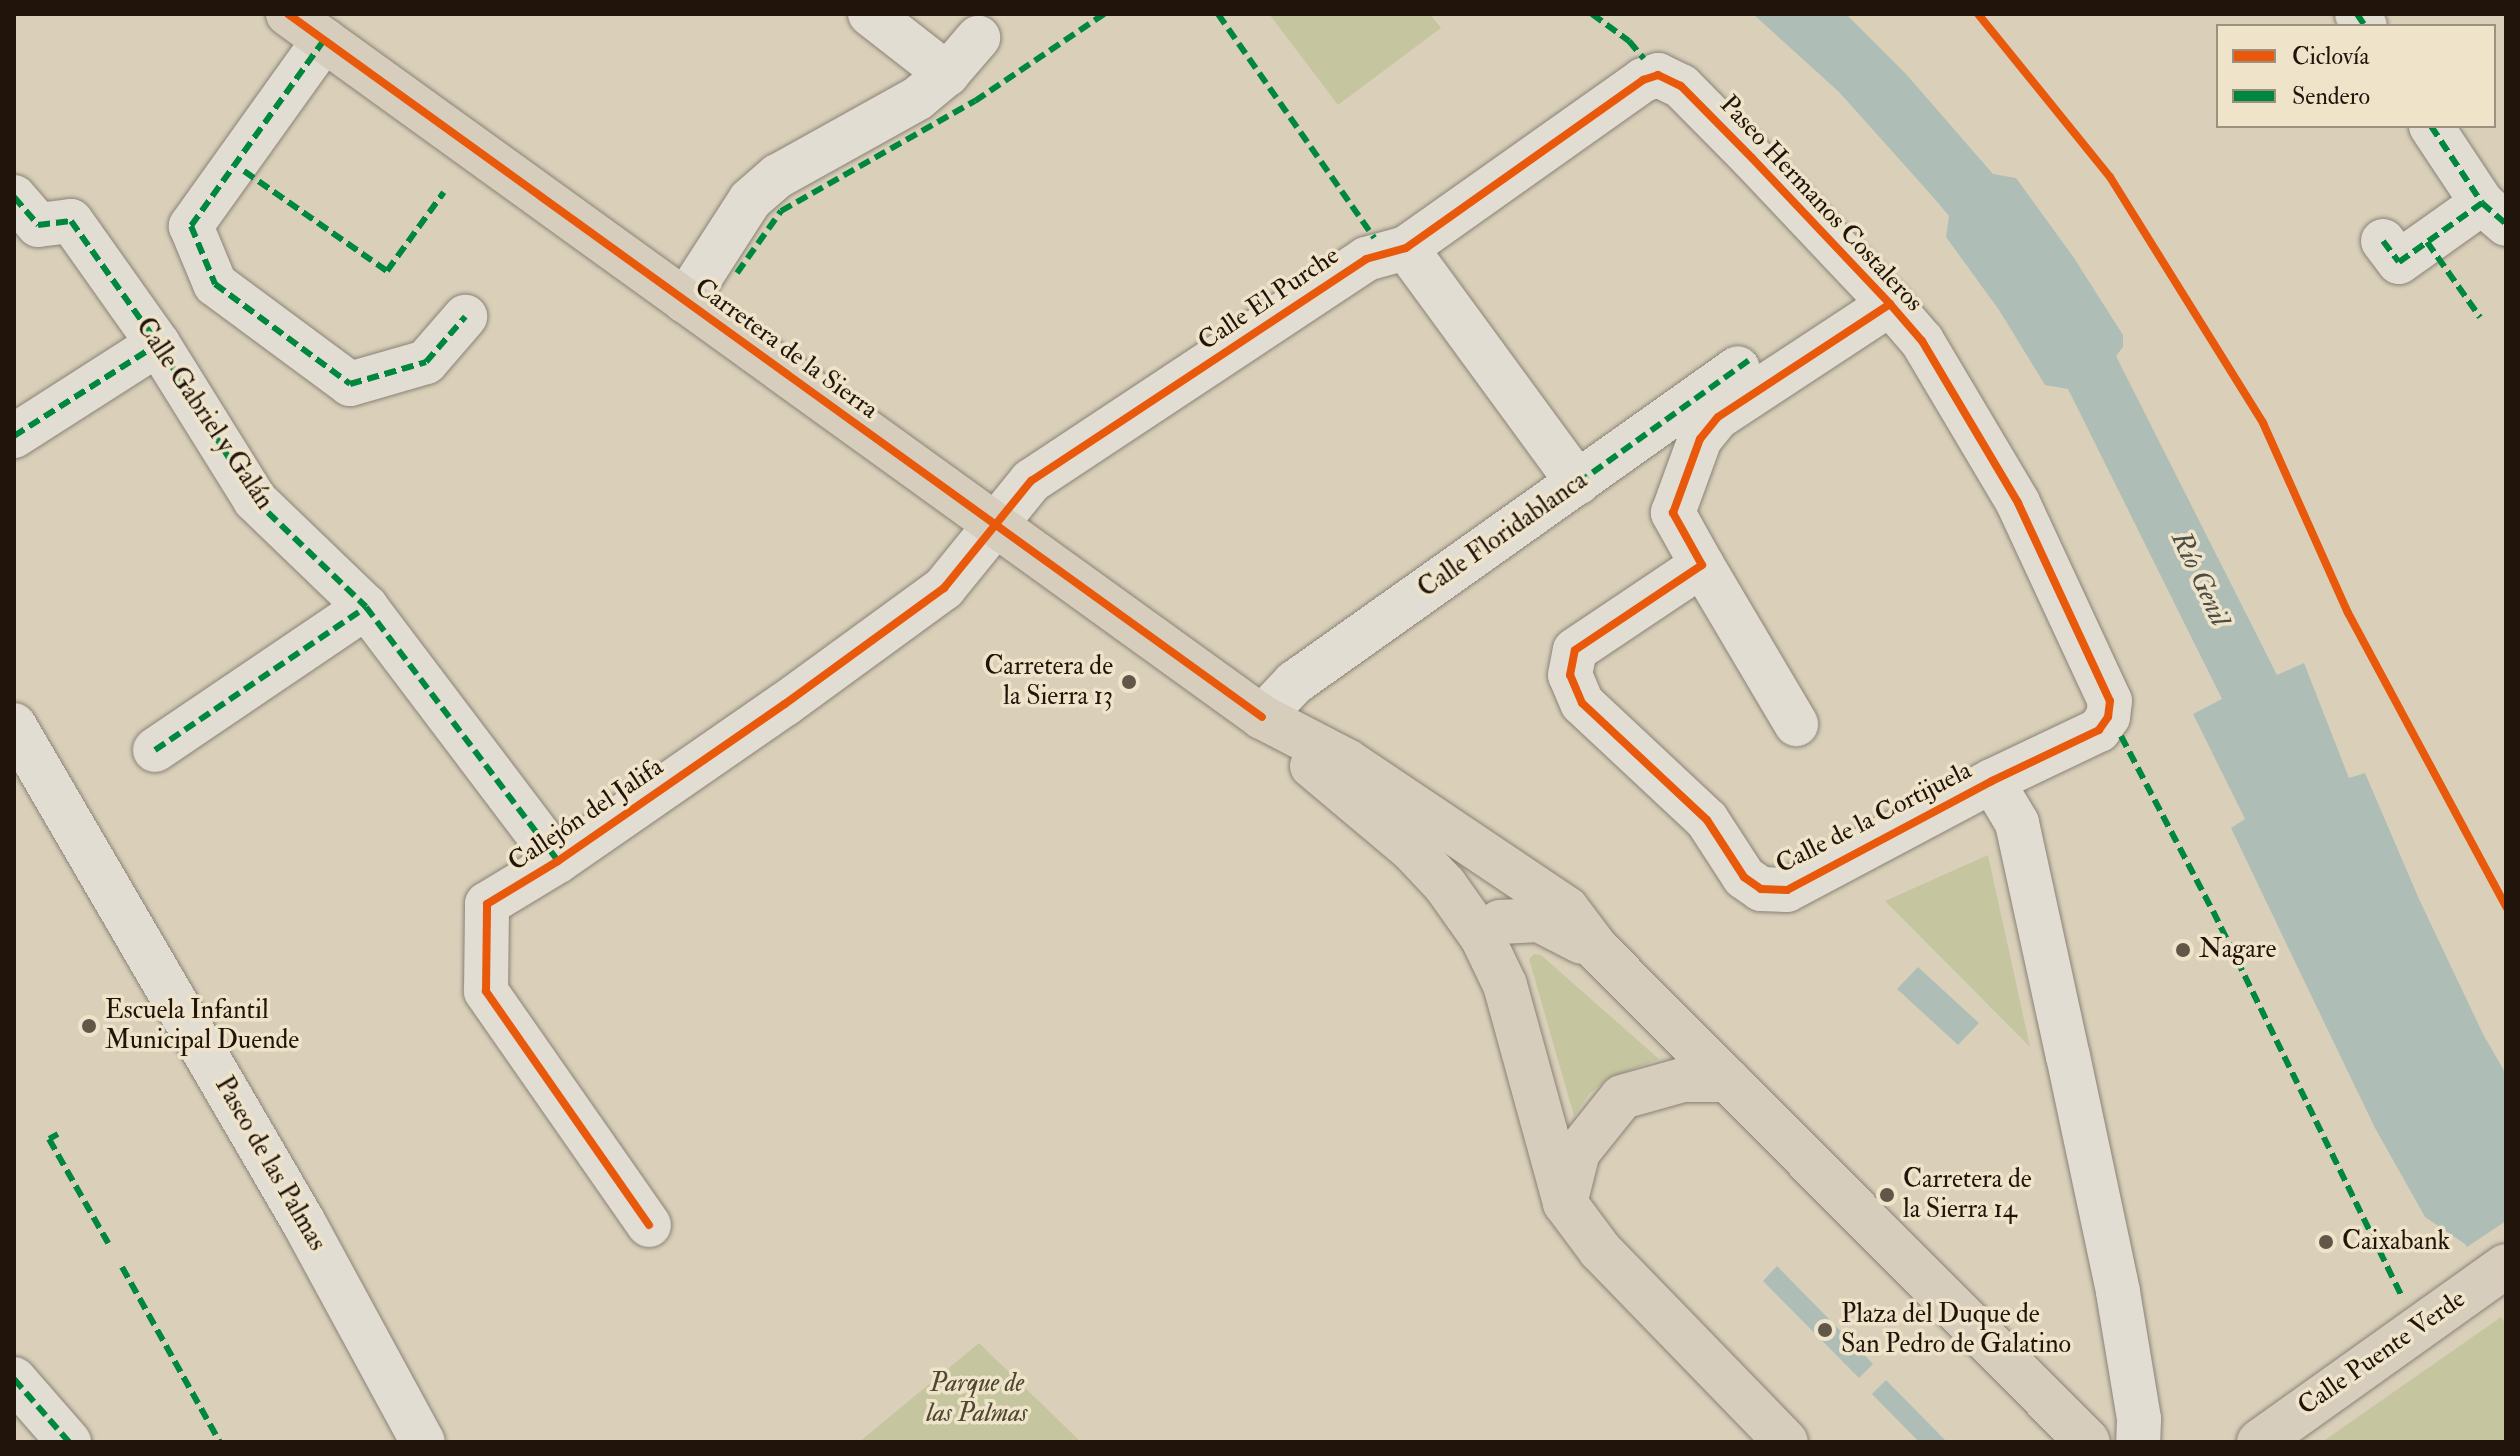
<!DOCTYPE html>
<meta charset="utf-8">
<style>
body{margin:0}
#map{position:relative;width:2520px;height:1456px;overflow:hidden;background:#dad0ba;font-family:"IM FELL Double Pica",serif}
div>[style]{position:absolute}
.green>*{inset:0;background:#c5c6a0}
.water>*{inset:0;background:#aebeb6}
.pier>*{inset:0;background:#dad0ba}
.roads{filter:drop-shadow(0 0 2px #8a8276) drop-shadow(0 0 2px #8a8276)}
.minor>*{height:44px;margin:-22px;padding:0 22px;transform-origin:22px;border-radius:22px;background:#e2ddd2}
.major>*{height:44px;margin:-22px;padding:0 22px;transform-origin:22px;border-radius:22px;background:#d6cdbd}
.quiet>*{height:6px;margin-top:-3px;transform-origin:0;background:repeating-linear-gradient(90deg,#00873e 0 12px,transparent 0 18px)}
.cycleway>*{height:8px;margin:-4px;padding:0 4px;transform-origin:4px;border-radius:4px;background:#e8590c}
.dots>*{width:22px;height:22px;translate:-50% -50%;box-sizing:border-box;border:4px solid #efe4ca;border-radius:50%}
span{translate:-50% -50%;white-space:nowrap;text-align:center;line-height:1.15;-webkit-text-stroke:7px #efe4ca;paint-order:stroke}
.street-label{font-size:26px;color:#20140b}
.poi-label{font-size:26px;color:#20140b}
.right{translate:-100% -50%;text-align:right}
.left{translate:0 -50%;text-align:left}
.park-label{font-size:26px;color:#4c4731;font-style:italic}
.water-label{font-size:28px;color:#4b4d46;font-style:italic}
.frame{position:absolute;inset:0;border:16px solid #20140b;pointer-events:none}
.legend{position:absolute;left:2216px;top:24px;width:280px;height:104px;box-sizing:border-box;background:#efe4ca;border:2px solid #9c917e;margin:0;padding:10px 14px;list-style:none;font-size:24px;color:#20140b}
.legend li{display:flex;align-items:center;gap:16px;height:40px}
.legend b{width:40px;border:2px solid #9c917e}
</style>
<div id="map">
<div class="green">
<i style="clip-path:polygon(1269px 14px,1430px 14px,1441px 28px,1338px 105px)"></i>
<i style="clip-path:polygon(1988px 855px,2030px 1047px,1885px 901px)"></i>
<i style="clip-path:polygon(1534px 954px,1541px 955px,1659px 1059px,1607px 1079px,1589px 1094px,1574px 1116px,1529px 959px)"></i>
<i style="clip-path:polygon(2501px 1317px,2506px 1325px,2506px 1442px,2322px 1442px)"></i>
<i style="clip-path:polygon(979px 1343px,1081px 1442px,859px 1442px)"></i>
</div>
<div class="water">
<i style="clip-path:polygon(1753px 14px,1846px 14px,1906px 74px,1993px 174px,2016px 178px,2074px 258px,2123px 335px,2123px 347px,2116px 356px,2277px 675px,2304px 663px,2349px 778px,2365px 773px,2419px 899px,2483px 1034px,2506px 1074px,2506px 1310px,2465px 1244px,2425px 1217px,2375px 1128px,2296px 964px,2231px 828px,2245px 819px,2193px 714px,2222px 699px,2068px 389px,2045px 385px,1999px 310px,1946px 237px,1949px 216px,1933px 197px,1839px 92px)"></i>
<i style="clip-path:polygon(1918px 967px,1979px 1023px,1958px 1045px,1897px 989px)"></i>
<i style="clip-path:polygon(1777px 1266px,1873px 1364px,1859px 1378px,1763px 1281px)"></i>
<i style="clip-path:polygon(1886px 1380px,1947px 1442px,1919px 1442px,1872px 1394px)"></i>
</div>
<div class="pier">
<i style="clip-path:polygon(2506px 1221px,2506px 1308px,2503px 1310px,2464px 1249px)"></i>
</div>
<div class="roads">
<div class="minor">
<i style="left:870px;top:14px;width:98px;rotate:37.9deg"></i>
<i style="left:2357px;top:14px;width:14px;rotate:56deg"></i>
<i style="left:324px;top:40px;width:229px;rotate:125.6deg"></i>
<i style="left:191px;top:226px;width:63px;rotate:67.5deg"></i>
<i style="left:215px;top:284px;width:168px;rotate:36.5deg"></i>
<i style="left:350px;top:384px;width:79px;rotate:-16.1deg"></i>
<i style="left:426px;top:362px;width:60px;rotate:-49.1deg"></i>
<i style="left:2431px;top:126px;width:92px;rotate:56.5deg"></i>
<i style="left:2482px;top:203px;width:32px;rotate:41deg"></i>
<i style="left:14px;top:197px;width:37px;rotate:49deg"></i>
<i style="left:38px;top:225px;width:33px;rotate:-7deg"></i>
<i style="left:71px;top:221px;width:151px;rotate:54.7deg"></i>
<i style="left:158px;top:344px;width:184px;rotate:58.1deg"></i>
<i style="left:255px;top:500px;width:154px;rotate:43.9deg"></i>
<i style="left:366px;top:607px;width:318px;rotate:52.9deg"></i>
<i style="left:2383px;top:241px;width:26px;rotate:53deg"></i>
<i style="left:2399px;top:262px;width:102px;rotate:-35.4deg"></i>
<i style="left:1406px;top:248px;width:291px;rotate:53.8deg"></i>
<i style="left:685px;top:301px;width:120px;rotate:-57.2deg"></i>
<i style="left:750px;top:200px;width:37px;rotate:-41deg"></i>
<i style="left:778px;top:176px;width:160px;rotate:-29.1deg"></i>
<i style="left:918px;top:98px;width:38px;rotate:-40deg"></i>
<i style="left:947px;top:74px;width:48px;rotate:-49.3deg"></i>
<i style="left:14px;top:436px;width:171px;rotate:-32.6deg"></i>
<i style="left:1702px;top:565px;width:185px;rotate:59.4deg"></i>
<i style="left:1262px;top:717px;width:47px;rotate:-46.7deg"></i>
<i style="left:1294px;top:683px;width:544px;rotate:-35.35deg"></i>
<i style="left:14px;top:725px;width:576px;rotate:59.79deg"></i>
<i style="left:304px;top:1223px;width:249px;rotate:61.5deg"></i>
<i style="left:155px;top:750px;width:255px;rotate:-34.1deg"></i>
<i style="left:1992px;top:781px;width:49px;rotate:59.2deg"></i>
<i style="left:2017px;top:823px;width:239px;rotate:77.7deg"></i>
<i style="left:2068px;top:1056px;width:241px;rotate:78deg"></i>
<i style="left:2118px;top:1292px;width:129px;rotate:80.6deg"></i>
<i style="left:2139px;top:1419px;width:23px;rotate:92deg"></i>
<i style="left:649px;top:1225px;width:285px;rotate:-124.9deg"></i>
<i style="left:486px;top:991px;width:87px;rotate:-89.3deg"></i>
<i style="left:487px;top:904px;width:83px;rotate:-31.2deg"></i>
<i style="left:558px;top:861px;width:276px;rotate:-34.7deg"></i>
<i style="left:785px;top:704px;width:197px;rotate:-36.1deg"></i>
<i style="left:944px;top:588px;width:138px;rotate:-50.9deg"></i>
<i style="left:1031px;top:481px;width:402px;rotate:-33.5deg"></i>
<i style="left:1366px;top:259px;width:41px;rotate:-15.4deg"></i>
<i style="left:1406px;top:248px;width:291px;rotate:-35.3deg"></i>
<i style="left:1643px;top:80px;width:16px;rotate:-18deg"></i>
<i style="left:1658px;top:75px;width:25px;rotate:26deg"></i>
<i style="left:1681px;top:86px;width:101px;rotate:45.4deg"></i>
<i style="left:1752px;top:158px;width:201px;rotate:46.6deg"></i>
<i style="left:1890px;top:304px;width:49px;rotate:49.1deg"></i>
<i style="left:1922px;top:341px;width:188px;rotate:59.3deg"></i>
<i style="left:2018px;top:503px;width:218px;rotate:65.1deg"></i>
<i style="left:2110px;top:701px;width:16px;rotate:97deg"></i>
<i style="left:2108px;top:717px;width:16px;rotate:125deg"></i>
<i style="left:2099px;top:730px;width:119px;rotate:154.5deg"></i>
<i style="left:1992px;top:781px;width:232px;rotate:152deg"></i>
<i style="left:1787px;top:890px;width:26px;rotate:-178deg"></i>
<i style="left:1761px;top:889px;width:21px;rotate:-145deg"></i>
<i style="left:1744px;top:877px;width:68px;rotate:-123deg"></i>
<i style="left:1707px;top:820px;width:171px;rotate:-136.9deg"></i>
<i style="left:1582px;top:703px;width:30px;rotate:-113deg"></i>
<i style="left:1570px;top:675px;width:25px;rotate:-79deg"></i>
<i style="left:1575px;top:650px;width:153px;rotate:-33.8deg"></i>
<i style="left:1702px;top:565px;width:60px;rotate:-119.1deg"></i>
<i style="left:1673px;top:513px;width:79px;rotate:-70deg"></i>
<i style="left:1700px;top:439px;width:28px;rotate:-51deg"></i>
<i style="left:1718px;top:417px;width:206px;rotate:-33.3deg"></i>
<i style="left:14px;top:1379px;width:84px;rotate:48.9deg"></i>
</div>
<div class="major">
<i style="left:288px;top:14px;width:1201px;rotate:35.82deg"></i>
<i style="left:1262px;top:717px;width:96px;rotate:27.4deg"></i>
<i style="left:1347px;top:761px;width:265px;rotate:33.9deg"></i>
<i style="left:1567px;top:909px;width:51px;rotate:52.9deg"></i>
<i style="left:1598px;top:950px;width:694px;rotate:45.12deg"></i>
<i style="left:1312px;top:766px;width:129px;rotate:40deg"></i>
<i style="left:1411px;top:849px;width:50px;rotate:46.6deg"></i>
<i style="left:1445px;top:885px;width:64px;rotate:54.6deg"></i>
<i style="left:1482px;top:937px;width:53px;rotate:64.4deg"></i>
<i style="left:1505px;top:985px;width:226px;rotate:74.6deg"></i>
<i style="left:1565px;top:1203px;width:59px;rotate:53.3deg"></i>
<i style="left:1600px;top:1250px;width:267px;rotate:45.9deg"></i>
<i style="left:1482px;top:937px;width:23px;rotate:-40deg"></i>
<i style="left:1500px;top:922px;width:39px;rotate:-3deg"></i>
<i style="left:1539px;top:920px;width:48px;rotate:27.1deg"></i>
<i style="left:1565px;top:1203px;width:53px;rotate:-75.7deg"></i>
<i style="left:1578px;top:1152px;width:70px;rotate:-51.3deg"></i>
<i style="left:1622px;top:1097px;width:63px;rotate:-15.6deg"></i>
<i style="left:1683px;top:1080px;width:45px"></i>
<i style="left:2259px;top:1442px;width:303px;rotate:-35.5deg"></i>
</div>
</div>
<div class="quiet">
<i style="left:1218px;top:14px;width:273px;rotate:55.1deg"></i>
<i style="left:1592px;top:14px;width:46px;rotate:36.1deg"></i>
<i style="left:1629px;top:41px;width:23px;rotate:50deg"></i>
<i style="left:2357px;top:14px;width:14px;rotate:56deg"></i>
<i style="left:324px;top:40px;width:229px;rotate:125.6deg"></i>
<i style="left:191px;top:226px;width:63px;rotate:67.5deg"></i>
<i style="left:215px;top:284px;width:168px;rotate:36.5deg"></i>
<i style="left:350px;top:384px;width:79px;rotate:-16.1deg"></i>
<i style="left:426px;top:362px;width:60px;rotate:-49.1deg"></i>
<i style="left:2431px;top:126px;width:92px;rotate:56.5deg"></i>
<i style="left:2482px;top:203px;width:32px;rotate:41deg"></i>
<i style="left:244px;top:171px;width:174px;rotate:35deg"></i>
<i style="left:387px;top:271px;width:97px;rotate:-54.2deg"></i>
<i style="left:14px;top:197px;width:37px;rotate:49deg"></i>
<i style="left:38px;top:225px;width:33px;rotate:-7deg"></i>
<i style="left:71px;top:221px;width:151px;rotate:54.7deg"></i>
<i style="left:158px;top:344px;width:184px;rotate:58.1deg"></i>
<i style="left:255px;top:500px;width:154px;rotate:43.9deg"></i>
<i style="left:366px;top:607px;width:318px;rotate:52.9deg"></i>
<i style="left:2383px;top:241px;width:26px;rotate:53deg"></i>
<i style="left:2399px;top:262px;width:102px;rotate:-35.4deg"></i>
<i style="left:2427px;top:242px;width:92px;rotate:54.8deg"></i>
<i style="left:737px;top:273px;width:76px;rotate:-54.6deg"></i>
<i style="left:781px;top:211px;width:223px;rotate:-29.6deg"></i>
<i style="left:975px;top:101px;width:156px;rotate:-34deg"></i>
<i style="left:14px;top:436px;width:171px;rotate:-32.6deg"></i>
<i style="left:1578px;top:483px;width:211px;rotate:-35.7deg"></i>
<i style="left:2121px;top:736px;width:198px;rotate:62.3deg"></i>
<i style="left:2213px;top:911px;width:431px;rotate:63.9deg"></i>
<i style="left:155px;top:750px;width:255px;rotate:-34.1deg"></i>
<i style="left:58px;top:1134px;width:10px;rotate:151deg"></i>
<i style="left:49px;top:1139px;width:120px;rotate:60.4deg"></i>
<i style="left:122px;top:1267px;width:201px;rotate:60.8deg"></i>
<i style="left:14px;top:1379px;width:84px;rotate:48.9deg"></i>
</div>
<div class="cycleway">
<i style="left:288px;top:14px;width:1201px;rotate:35.82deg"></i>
<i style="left:1978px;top:14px;width:210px;rotate:51deg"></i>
<i style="left:2110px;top:177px;width:290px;rotate:58.1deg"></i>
<i style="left:2263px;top:423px;width:208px;rotate:65.9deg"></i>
<i style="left:2348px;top:613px;width:334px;rotate:61.7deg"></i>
<i style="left:649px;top:1225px;width:285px;rotate:-124.9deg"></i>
<i style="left:486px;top:991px;width:87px;rotate:-89.3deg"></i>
<i style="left:487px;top:904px;width:83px;rotate:-31.2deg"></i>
<i style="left:558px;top:861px;width:276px;rotate:-34.7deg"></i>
<i style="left:785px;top:704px;width:197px;rotate:-36.1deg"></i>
<i style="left:944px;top:588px;width:138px;rotate:-50.9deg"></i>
<i style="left:1031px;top:481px;width:402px;rotate:-33.5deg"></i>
<i style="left:1366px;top:259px;width:41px;rotate:-15.4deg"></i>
<i style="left:1406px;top:248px;width:291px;rotate:-35.3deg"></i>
<i style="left:1643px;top:80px;width:16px;rotate:-18deg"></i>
<i style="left:1658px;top:75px;width:25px;rotate:26deg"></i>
<i style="left:1681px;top:86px;width:101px;rotate:45.4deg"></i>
<i style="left:1752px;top:158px;width:201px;rotate:46.6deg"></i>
<i style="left:1890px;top:304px;width:49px;rotate:49.1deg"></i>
<i style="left:1922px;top:341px;width:188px;rotate:59.3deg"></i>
<i style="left:2018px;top:503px;width:218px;rotate:65.1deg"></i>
<i style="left:2110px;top:701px;width:16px;rotate:97deg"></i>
<i style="left:2108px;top:717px;width:16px;rotate:125deg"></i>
<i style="left:2099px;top:730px;width:119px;rotate:154.5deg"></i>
<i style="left:1992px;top:781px;width:232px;rotate:152deg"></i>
<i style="left:1787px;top:890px;width:26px;rotate:-178deg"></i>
<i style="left:1761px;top:889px;width:21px;rotate:-145deg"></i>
<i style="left:1744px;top:877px;width:68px;rotate:-123deg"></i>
<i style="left:1707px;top:820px;width:171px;rotate:-136.9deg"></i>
<i style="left:1582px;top:703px;width:30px;rotate:-113deg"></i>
<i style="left:1570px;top:675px;width:25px;rotate:-79deg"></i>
<i style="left:1575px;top:650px;width:153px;rotate:-33.8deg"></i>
<i style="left:1702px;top:565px;width:60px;rotate:-119.1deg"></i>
<i style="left:1673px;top:513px;width:79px;rotate:-70deg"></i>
<i style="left:1700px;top:439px;width:28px;rotate:-51deg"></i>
<i style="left:1718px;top:417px;width:206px;rotate:-33.3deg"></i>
</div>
<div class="dots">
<i style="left:1129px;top:682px;background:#615648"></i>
<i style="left:2183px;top:950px;background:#615648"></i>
<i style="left:89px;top:1026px;background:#615648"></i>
<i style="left:1887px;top:1195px;background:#615648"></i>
<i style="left:2326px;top:1242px;background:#615648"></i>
<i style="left:1825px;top:1330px;background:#615648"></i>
</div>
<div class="street-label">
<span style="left:1821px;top:204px;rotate:47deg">Paseo Hermanos Costaleros</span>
<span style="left:1269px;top:299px;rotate:-34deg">Calle El Purche</span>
<span style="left:786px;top:349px;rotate:36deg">Carretera de la Sierra</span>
<span style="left:204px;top:414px;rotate:56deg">Calle Gabriel y Galán</span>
<span style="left:1503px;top:535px;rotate:-35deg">Calle Floridablanca</span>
<span style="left:586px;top:815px;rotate:-34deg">Callejón del Jalifa</span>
<span style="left:1874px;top:818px;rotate:-27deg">Calle de la Cortijuela</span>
<span style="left:270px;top:1164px;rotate:60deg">Paseo de las Palmas</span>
<span style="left:2382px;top:1353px;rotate:-35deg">Calle Puente Verde</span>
</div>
<div class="poi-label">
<span class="right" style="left:1113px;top:682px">Carretera de<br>la Sierra 13</span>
<span class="left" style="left:2199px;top:950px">Nagare</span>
<span class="left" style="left:105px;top:1026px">Escuela Infantil<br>Municipal Duende</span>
<span class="left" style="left:1903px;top:1195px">Carretera de<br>la Sierra 14</span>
<span class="left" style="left:2342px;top:1242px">Caixabank</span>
<span class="left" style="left:1841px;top:1330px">Plaza del Duque de<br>San Pedro de Galatino</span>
</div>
<div class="park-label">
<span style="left:977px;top:1399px">Parque de<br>las Palmas</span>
</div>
<div class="water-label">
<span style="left:2200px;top:579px;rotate:65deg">Río Genil</span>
</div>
<div class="frame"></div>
<ul class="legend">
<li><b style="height:10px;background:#e8590c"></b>Ciclovía</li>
<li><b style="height:10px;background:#00873e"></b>Sendero</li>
</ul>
</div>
